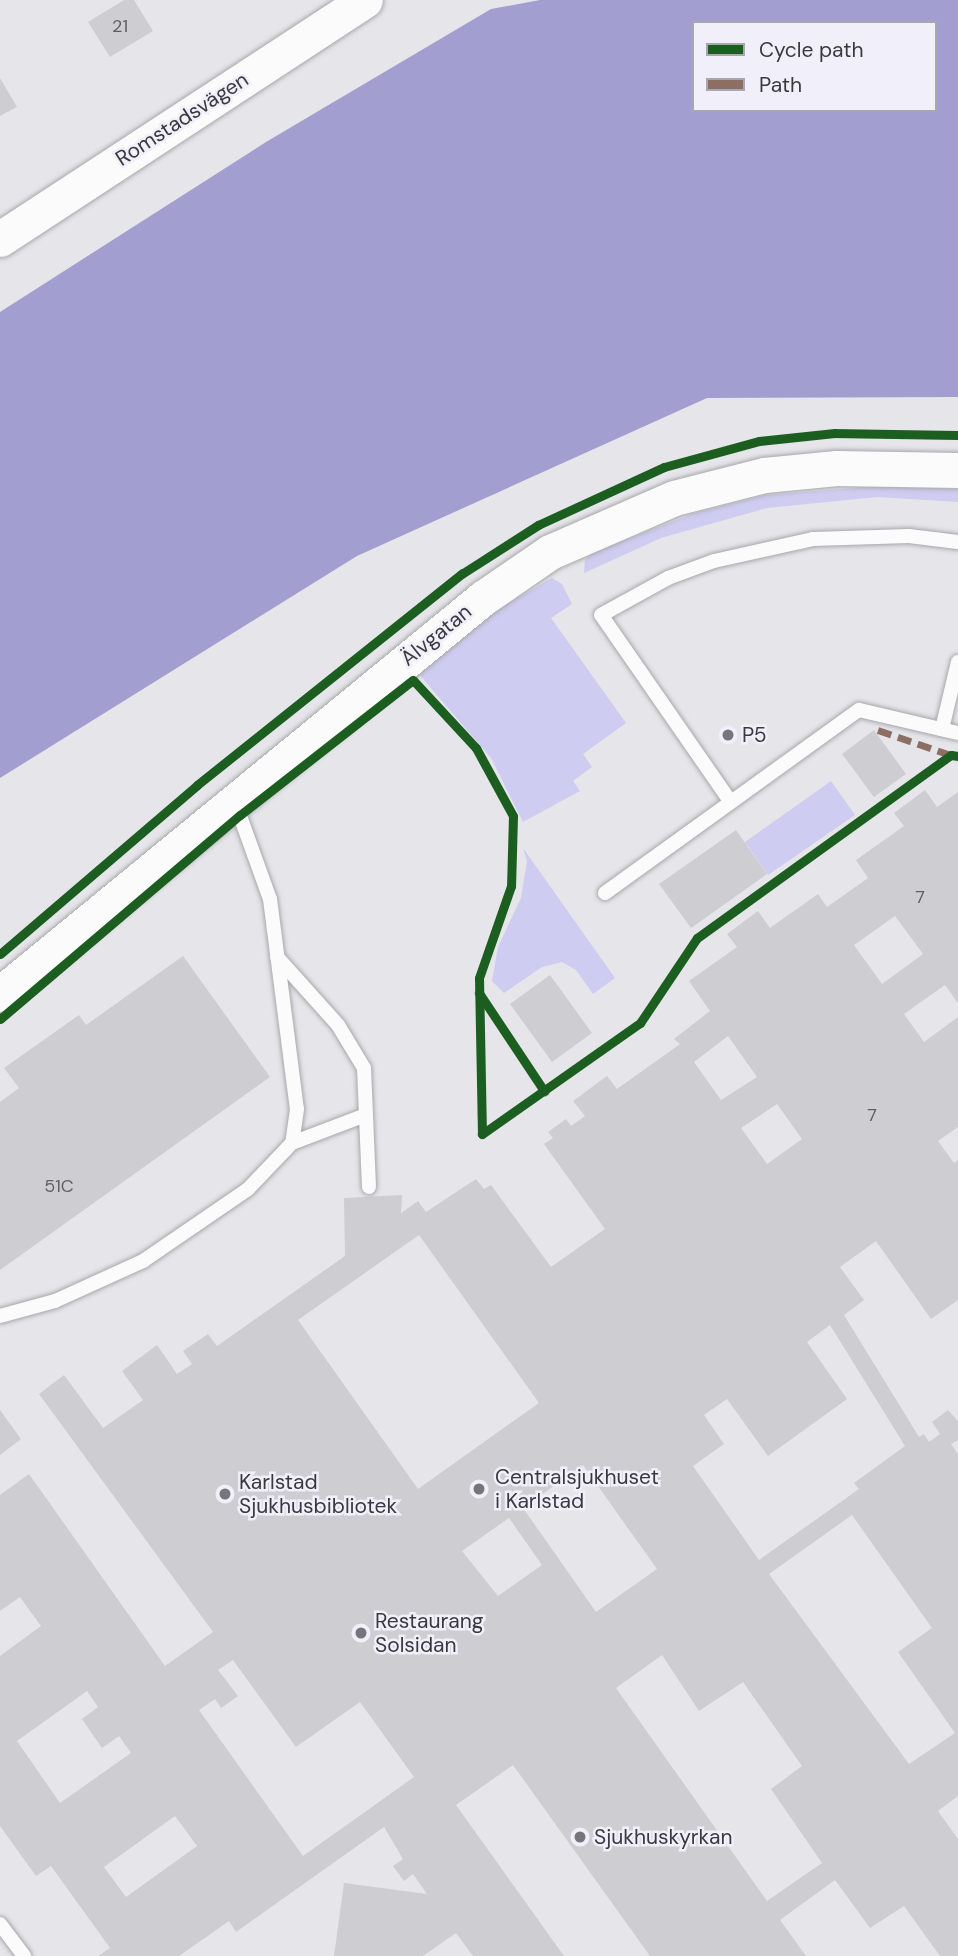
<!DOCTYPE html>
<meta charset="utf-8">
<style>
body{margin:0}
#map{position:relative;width:958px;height:1956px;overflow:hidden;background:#e5e5ea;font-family:"DM Sans",sans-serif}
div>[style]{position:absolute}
.green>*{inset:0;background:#ceccf0}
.water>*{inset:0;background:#a29ecf}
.building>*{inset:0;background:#ceced2}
.roads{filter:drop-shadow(0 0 2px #a8a8ac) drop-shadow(0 0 2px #a8a8ac)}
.service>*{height:14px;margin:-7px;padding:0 7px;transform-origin:7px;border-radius:7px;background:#fbfbfc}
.tertiary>*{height:35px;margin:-17.5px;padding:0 17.5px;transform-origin:17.5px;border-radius:17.5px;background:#fbfbfc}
.quiet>*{height:7px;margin-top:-3.5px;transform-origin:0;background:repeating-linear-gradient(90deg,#8d6e63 0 14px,transparent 0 21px)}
.cycleway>*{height:9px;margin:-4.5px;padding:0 4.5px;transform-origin:4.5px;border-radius:4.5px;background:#1b5e20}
.dots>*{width:19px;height:19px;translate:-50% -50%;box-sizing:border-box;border:4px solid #f0effa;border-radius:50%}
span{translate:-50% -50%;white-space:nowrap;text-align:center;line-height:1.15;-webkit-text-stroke:5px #f0effa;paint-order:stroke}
.number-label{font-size:18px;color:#616165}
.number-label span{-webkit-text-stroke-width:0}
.street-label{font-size:21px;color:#3a3a3e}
.poi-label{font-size:21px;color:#3a3a3e}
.left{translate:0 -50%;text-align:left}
.legend{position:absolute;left:692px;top:21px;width:245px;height:91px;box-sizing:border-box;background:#f0effa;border:2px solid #a7a7af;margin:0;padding:9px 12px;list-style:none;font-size:21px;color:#3a3a3e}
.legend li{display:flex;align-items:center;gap:14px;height:35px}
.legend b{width:35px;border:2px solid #a7a7af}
</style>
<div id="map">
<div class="green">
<i style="clip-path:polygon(891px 485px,958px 489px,958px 502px,877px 497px,767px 508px,661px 538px,584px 573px,585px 560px,593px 552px,695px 513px,765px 495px)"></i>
<i style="clip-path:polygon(552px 578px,562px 584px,572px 604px,551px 618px,626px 723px,583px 754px,592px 767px,573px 781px,580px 791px,523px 822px,491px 758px,418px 673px,495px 611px)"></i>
<i style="clip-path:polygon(831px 781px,855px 815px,768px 875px,745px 842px)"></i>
<i style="clip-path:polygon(523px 848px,615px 978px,593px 994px,576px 970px,562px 962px,542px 967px,504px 993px,492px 981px,498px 947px,521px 898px,527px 861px)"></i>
</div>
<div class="water">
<i style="clip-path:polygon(evenodd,540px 0,958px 0,958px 397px,707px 398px,357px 556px,0 778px,0 312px,266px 142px,491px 9px,540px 0,694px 23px,935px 23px,935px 110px,694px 110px,694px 23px)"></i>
</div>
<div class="building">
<i style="clip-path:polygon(124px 0,134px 0,153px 31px,110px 57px,88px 22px)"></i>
<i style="clip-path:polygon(0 78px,17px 107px,0 116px)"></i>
<i style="clip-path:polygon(874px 730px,906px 774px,874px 797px,842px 754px)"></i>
<i style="clip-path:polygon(evenodd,925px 790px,937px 807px,958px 792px,958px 1003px,945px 985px,904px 1014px,924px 1042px,958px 1017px,958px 1127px,938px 1141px,954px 1163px,958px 1160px,958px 1300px,931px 1319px,876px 1241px,840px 1267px,864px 1300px,844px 1315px,919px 1437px,924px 1434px,929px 1442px,940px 1434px,932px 1422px,948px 1410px,958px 1421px,958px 1440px,951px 1444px,958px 1454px,958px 1796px,938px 1811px,958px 1839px,958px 1956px,940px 1956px,904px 1906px,870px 1928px,835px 1880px,780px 1920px,806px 1956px,650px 1956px,513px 1765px,456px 1805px,564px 1956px,473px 1956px,456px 1933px,423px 1956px,334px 1956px,344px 1883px,427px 1894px,413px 1874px,404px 1881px,393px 1866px,403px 1859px,384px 1827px,236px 1932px,229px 1921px,179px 1956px,98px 1956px,110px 1948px,51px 1866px,36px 1876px,0 1826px,0 1656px,41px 1626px,20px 1597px,0 1611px,0 1495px,29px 1474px,165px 1666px,213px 1632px,39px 1394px,64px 1375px,103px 1428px,143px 1400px,122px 1371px,157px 1345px,177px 1374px,192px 1364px,183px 1351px,208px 1334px,217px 1346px,345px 1256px,344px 1198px,402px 1195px,401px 1213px,418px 1201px,426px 1212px,476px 1179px,484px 1189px,491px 1185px,551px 1267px,605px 1229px,544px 1144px,553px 1138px,548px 1132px,566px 1119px,571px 1126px,585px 1116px,573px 1101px,607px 1076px,617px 1089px,680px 1044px,674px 1039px,710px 1011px,689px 981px,737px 947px,727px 934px,758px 911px,770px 928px,818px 894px,827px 907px,868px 878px,856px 860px,904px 826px,894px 813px,925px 790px,895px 916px,923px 954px,882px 984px,854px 945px,895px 916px,925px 790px,728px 1036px,757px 1077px,721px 1100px,694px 1062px,728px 1036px,925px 790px,777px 1104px,802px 1139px,767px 1164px,741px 1128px,777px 1104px,925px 790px,419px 1235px,539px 1403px,418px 1489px,298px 1320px,419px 1235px,925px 790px,830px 1325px,905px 1446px,854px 1483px,859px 1489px,759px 1560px,693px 1466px,724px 1444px,704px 1415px,727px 1399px,768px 1456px,847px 1399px,807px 1342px,830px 1325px,925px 790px,583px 1465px,657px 1569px,596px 1612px,523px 1508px,583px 1465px,925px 790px,852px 1515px,932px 1628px,898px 1652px,955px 1733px,909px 1764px,769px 1574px,852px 1515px,925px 790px,509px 1518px,542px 1565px,498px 1596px,462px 1551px,509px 1518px,925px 790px,662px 1655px,699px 1711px,743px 1682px,802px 1766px,771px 1789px,822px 1863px,767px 1901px,616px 1688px,662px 1655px,925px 790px,233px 1660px,296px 1747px,360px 1702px,414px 1777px,303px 1856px,199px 1710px,215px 1699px,221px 1708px,238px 1696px,218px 1670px,233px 1660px,925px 790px,87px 1691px,98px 1707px,82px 1719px,102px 1748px,119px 1736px,131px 1753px,60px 1803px,17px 1741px,87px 1691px,925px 790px,175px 1816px,197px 1846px,126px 1897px,104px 1867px,175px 1816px)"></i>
<i style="clip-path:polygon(736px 830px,767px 874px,691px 928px,659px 884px)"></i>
<i style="clip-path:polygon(183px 956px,270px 1077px,0 1270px,0 1102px,19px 1088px,4px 1068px,79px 1015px,86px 1025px)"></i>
<i style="clip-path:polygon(550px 975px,592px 1033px,552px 1062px,510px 1004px)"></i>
<i style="clip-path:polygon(0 1410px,21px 1439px,0 1455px)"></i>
</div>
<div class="roads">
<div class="service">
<i style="left:942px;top:729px;width:69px;rotate:-76.6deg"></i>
<i style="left:730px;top:801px;width:226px;rotate:-124.7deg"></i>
<i style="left:601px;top:615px;width:77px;rotate:-28.9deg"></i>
<i style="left:668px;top:578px;width:49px;rotate:-20.3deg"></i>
<i style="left:714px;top:561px;width:101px;rotate:-12.5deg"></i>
<i style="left:813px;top:539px;width:96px;rotate:-1.8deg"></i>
<i style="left:909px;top:536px;width:49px;rotate:7deg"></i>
<i style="left:235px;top:802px;width:103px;rotate:70.2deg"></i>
<i style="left:270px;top:899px;width:212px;rotate:82.7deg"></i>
<i style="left:297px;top:1109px;width:34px;rotate:98deg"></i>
<i style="left:605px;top:893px;width:313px;rotate:-35.8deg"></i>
<i style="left:859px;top:710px;width:102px;rotate:13.1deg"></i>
<i style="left:277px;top:957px;width:91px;rotate:48.1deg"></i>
<i style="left:338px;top:1025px;width:50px;rotate:58.8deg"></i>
<i style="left:364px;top:1068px;width:119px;rotate:87.6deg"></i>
<i style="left:0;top:1316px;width:57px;rotate:-15.3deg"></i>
<i style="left:55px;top:1301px;width:97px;rotate:-24.4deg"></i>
<i style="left:143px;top:1261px;width:127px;rotate:-34.4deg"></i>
<i style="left:248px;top:1189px;width:64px;rotate:-46.3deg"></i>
<i style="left:292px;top:1143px;width:76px;rotate:-20.8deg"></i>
<i style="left:0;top:1924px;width:40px;rotate:53deg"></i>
</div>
<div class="tertiary">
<i style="left:0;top:239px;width:436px;rotate:-33.2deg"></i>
<i style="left:0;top:994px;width:625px;rotate:-39.35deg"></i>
<i style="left:483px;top:598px;width:81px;rotate:-34.5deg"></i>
<i style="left:550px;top:552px;width:135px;rotate:-23.5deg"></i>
<i style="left:674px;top:498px;width:93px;rotate:-14.3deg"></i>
<i style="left:764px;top:475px;width:73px;rotate:-5.5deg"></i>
<i style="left:837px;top:468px;width:121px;rotate:0.9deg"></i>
</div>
</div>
<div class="quiet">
<i style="left:878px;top:730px;width:77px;rotate:18.9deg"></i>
</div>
<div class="cycleway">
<i style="left:0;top:954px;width:260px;rotate:-40.6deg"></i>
<i style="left:197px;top:785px;width:340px;rotate:-38.6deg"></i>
<i style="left:463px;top:573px;width:89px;rotate:-32.6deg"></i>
<i style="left:538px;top:525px;width:139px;rotate:-24.7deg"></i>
<i style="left:664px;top:467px;width:98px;rotate:-15.3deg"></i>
<i style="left:759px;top:441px;width:76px;rotate:-6deg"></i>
<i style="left:835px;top:433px;width:123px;rotate:0.9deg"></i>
<i style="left:479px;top:993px;width:118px;rotate:56.4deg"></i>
<i style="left:0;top:1019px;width:315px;rotate:-40.4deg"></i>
<i style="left:240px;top:815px;width:219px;rotate:-38deg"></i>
<i style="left:413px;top:680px;width:93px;rotate:47.2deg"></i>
<i style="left:476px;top:748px;width:77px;rotate:61.4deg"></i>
<i style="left:513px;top:816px;width:70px;rotate:91.6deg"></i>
<i style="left:511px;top:886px;width:97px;rotate:109.2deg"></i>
<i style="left:479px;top:978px;width:156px;rotate:88.9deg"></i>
<i style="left:482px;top:1134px;width:193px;rotate:-35.1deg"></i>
<i style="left:640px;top:1023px;width:102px;rotate:-56.2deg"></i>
<i style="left:697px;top:938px;width:313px;rotate:-35.8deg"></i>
<i style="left:951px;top:755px;width:7px;rotate:8deg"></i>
</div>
<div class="dots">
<i style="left:728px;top:735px;background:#76767a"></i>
<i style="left:479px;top:1489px;background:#76767a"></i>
<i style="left:225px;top:1494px;background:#76767a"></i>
<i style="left:361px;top:1633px;background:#76767a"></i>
<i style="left:580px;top:1837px;background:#76767a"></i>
</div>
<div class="number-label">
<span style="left:120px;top:26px">21</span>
<span style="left:920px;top:897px">7</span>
<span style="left:872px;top:1115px">7</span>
<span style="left:59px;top:1186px">51C</span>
</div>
<div class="street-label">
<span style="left:182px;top:119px;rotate:-33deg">Romstadsvägen</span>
<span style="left:436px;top:635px;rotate:-39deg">Älvgatan</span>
</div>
<div class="poi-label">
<span class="left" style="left:742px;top:735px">P5</span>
<span class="left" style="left:495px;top:1489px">Centralsjukhuset<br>i Karlstad</span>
<span class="left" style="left:239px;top:1494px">Karlstad<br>Sjukhusbibliotek</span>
<span class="left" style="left:375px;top:1633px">Restaurang<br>Solsidan</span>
<span class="left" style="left:594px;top:1837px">Sjukhuskyrkan</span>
</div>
<ul class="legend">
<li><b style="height:9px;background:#1b5e20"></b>Cycle path</li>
<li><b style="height:9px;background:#8d6e63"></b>Path</li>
</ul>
</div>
